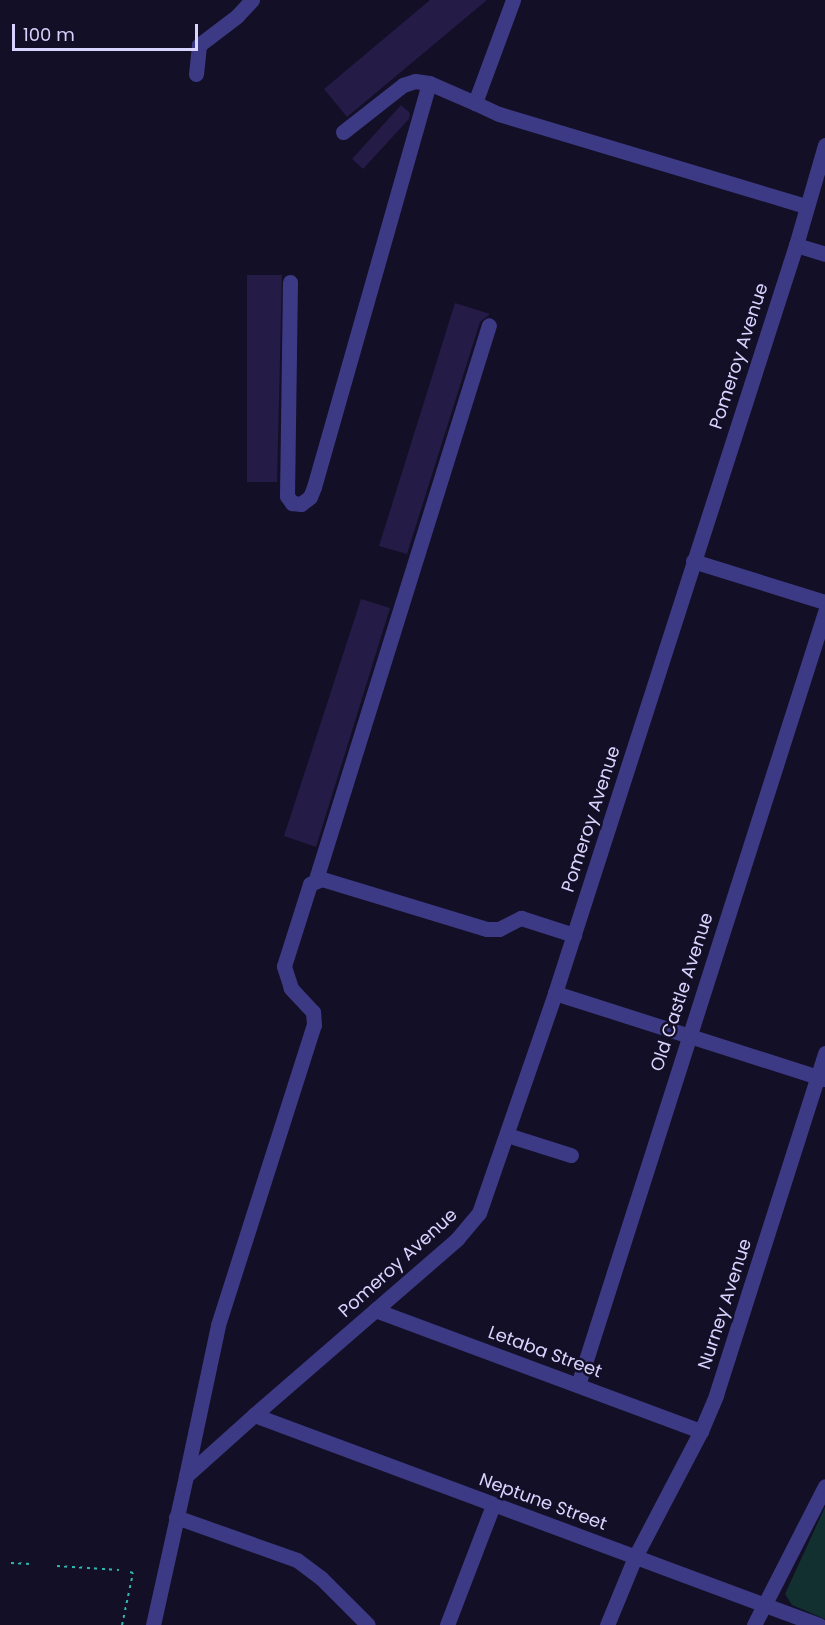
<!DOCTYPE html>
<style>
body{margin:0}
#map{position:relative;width:825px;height:1625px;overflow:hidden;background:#130f26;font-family:Poppins,sans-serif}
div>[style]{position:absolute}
.green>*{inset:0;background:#12302f}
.building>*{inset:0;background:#241b47}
.path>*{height:2px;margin-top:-1px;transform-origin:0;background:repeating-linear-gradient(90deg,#2fb8b0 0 3px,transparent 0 7.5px)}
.minor>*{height:15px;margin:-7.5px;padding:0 7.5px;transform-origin:7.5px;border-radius:7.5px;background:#3d3a85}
span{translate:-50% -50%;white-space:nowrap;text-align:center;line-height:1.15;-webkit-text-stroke:5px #130f26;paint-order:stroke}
.street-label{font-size:18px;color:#d9d4ff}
.scale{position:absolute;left:12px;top:24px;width:186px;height:27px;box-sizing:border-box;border:3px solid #d9d4ff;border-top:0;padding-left:8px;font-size:18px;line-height:21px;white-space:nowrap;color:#d9d4ff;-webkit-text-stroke:4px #130f26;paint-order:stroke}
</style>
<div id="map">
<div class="green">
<i style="clip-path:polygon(825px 1507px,825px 1619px,792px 1605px,785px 1594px)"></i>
</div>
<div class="building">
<i style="clip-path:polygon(430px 0,487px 0,347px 117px,324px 89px)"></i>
<i style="clip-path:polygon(401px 105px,410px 113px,409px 119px,363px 169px,352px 159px)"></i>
<i style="clip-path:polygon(247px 275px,282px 275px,277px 482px,247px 482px)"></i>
<i style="clip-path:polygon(455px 303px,490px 314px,480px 322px,407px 554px,379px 546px)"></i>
<i style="clip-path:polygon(361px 599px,390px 608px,316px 847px,284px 836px)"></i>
</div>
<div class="path">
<i style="left:11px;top:1563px;width:20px;rotate:3deg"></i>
<i style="left:57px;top:1566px;width:62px;rotate:3.7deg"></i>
<i style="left:122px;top:1625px;width:53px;rotate:-78.1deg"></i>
<i style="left:133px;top:1573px;width:3px;rotate:-162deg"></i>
</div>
<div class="minor">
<i style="left:513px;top:0;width:110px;rotate:110.3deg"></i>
<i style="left:475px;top:103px;width:26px;rotate:25deg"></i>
<i style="left:499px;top:114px;width:320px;rotate:16.7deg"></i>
<i style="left:196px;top:74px;width:29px;rotate:-84deg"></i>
<i style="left:199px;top:45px;width:48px;rotate:-37.3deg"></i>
<i style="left:237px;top:16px;width:22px;rotate:-47deg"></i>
<i style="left:343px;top:132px;width:76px;rotate:-38.1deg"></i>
<i style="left:403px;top:85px;width:13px;rotate:-18deg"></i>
<i style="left:415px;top:81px;width:14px;rotate:8deg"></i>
<i style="left:429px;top:83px;width:50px;rotate:23.5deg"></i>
<i style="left:796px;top:245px;width:30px;rotate:17deg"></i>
<i style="left:290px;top:282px;width:214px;rotate:90.8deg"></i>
<i style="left:287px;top:496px;width:9px;rotate:54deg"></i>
<i style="left:292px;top:503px;width:9px;rotate:6deg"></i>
<i style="left:301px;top:504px;width:11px;rotate:-38deg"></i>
<i style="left:310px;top:497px;width:11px;rotate:-68deg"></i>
<i style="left:314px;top:487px;width:420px;rotate:-74.1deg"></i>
<i style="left:693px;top:561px;width:138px;rotate:17.3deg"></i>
<i style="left:316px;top:879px;width:580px;rotate:-72.66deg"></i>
<i style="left:555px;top:993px;width:283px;rotate:17.7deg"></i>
<i style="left:507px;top:1135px;width:67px;rotate:17.4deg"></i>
<i style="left:375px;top:1310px;width:348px;rotate:20.4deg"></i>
<i style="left:578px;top:1385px;width:812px;rotate:-72.28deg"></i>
<i style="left:254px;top:1415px;width:603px;rotate:20.39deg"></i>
<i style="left:186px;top:1476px;width:154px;rotate:-78deg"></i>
<i style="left:218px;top:1325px;width:315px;rotate:-72.3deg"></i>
<i style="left:314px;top:1025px;width:13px;rotate:-94deg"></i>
<i style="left:313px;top:1012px;width:33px;rotate:-133deg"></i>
<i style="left:291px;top:988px;width:23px;rotate:-108deg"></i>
<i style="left:284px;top:966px;width:86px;rotate:-72.4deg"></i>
<i style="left:310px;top:884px;width:13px;rotate:-23deg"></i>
<i style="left:322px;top:879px;width:172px;rotate:16.9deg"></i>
<i style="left:487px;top:929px;width:12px"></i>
<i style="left:499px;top:929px;width:25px;rotate:-27deg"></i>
<i style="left:521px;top:918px;width:56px;rotate:17.8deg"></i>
<i style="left:176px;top:1517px;width:128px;rotate:19.6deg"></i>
<i style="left:297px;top:1560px;width:30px;rotate:37deg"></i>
<i style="left:321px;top:1578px;width:66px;rotate:45deg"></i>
<i style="left:153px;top:1625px;width:153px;rotate:-77.5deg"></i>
<i style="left:186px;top:1476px;width:91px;rotate:-41.9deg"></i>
<i style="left:254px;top:1415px;width:269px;rotate:-40.9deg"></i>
<i style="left:457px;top:1239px;width:34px;rotate:-50deg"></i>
<i style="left:479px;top:1213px;width:233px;rotate:-70.9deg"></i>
<i style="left:555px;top:993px;width:786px;rotate:-72.14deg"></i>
<i style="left:796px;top:245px;width:104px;rotate:-73.8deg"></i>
<i style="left:447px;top:1625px;width:129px;rotate:-69deg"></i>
<i style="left:607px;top:1625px;width:74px;rotate:-67.6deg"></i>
<i style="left:635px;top:1557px;width:142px;rotate:-62.4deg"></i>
<i style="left:701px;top:1431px;width:39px;rotate:-67deg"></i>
<i style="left:716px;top:1395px;width:359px;rotate:-72.3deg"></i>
<i style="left:754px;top:1625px;width:156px;rotate:-62.9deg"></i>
</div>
<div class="street-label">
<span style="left:739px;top:356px;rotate:-72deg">Pomeroy Avenue</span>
<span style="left:591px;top:819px;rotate:-72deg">Pomeroy Avenue</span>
<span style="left:682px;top:992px;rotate:-72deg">Old Castle Avenue</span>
<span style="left:398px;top:1263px;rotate:-42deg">Pomeroy Avenue</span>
<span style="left:725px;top:1304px;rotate:-72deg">Nurney Avenue</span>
<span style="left:545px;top:1352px;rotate:20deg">Letaba Street</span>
<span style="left:543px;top:1502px;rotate:20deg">Neptune Street</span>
</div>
<div class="scale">100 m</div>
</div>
